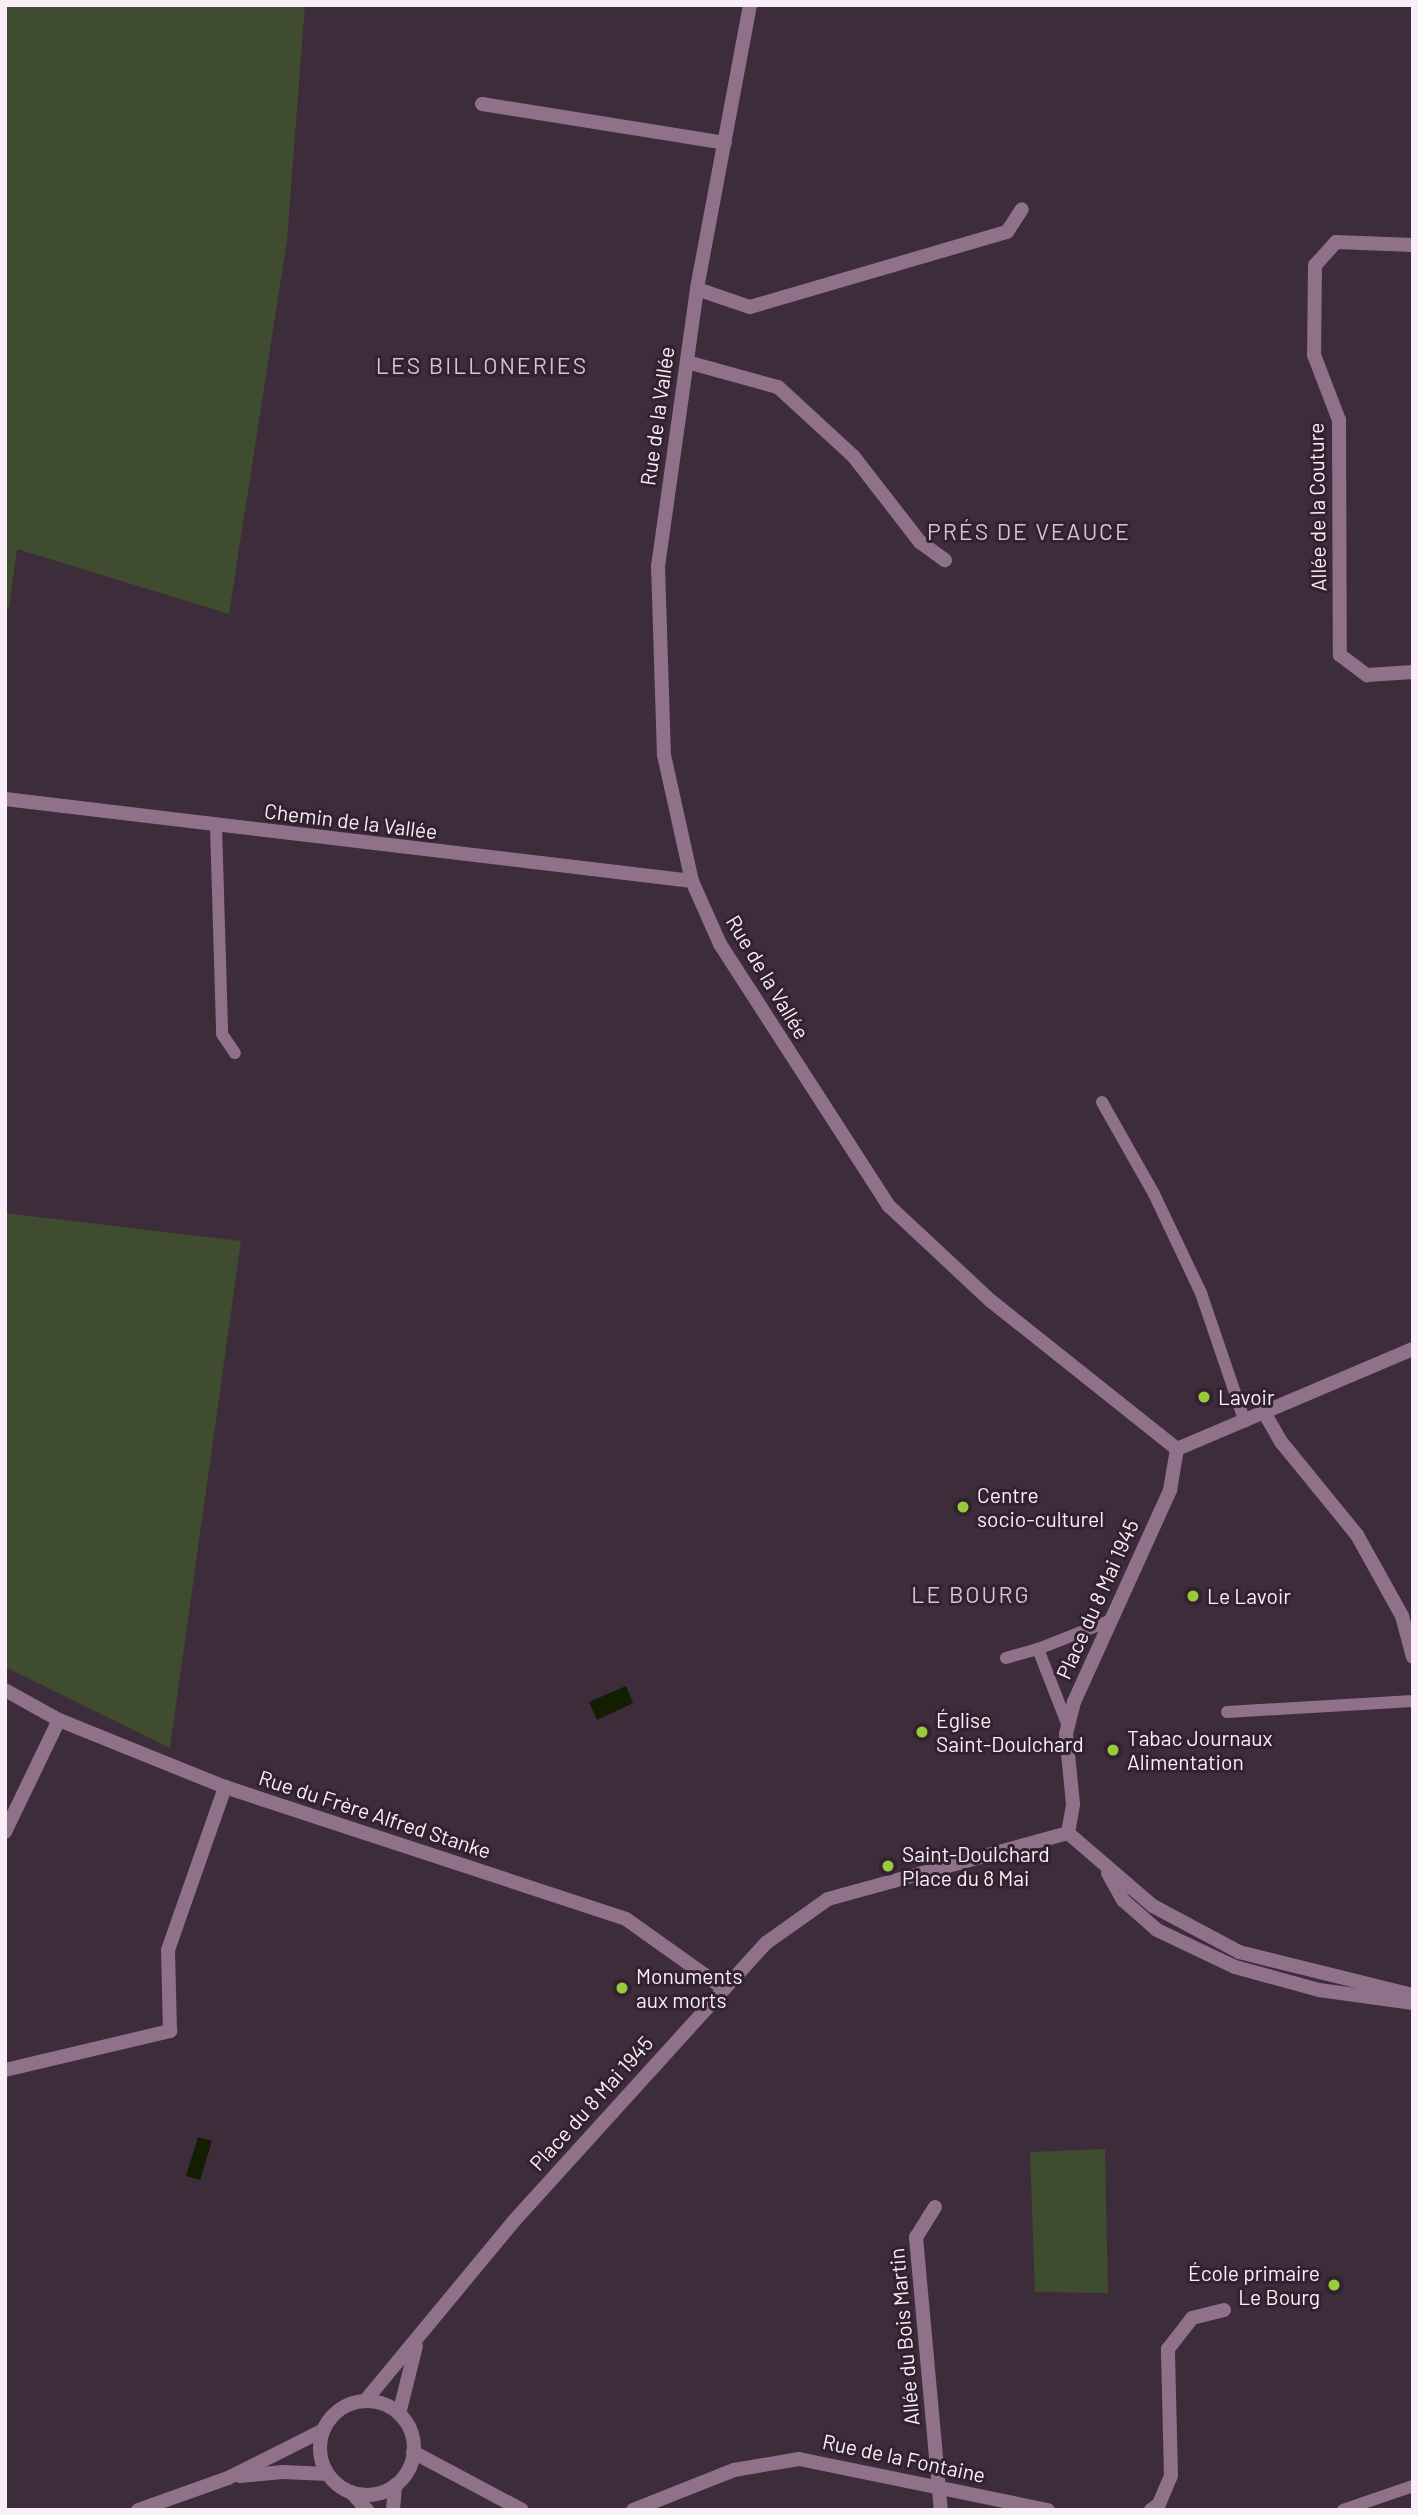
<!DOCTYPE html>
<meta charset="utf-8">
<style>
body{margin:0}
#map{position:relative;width:1418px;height:2515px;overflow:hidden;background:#3d2c3a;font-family:Barlow,sans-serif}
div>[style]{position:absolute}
.green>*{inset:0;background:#3f4c30}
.water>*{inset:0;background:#111e00}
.service>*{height:12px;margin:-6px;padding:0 6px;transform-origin:6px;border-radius:6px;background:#8f718a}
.minor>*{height:14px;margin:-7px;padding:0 7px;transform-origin:7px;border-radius:7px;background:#8f718a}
.tertiary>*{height:14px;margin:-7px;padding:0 7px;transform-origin:7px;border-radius:7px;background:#8f718a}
.tertiary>.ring{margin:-7px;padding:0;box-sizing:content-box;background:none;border:14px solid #8f718a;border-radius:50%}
.dots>*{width:19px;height:19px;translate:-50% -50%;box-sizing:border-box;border:4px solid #322230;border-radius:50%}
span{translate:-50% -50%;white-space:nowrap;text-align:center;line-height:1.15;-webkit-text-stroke:6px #322230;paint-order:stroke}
.street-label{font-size:21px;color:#faeff8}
.poi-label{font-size:21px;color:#faeff8}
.left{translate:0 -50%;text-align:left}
.right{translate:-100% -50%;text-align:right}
.neighbourhood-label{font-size:23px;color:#d8c2d4;letter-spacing:2px}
.frame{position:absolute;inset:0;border:7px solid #faeff8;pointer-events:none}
</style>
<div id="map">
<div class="green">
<i style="clip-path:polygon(5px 5px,305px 5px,287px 240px,229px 614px,17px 549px,9px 608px,5px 607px)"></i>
<i style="clip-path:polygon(5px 1213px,241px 1241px,170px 1748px,5px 1667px)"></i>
<i style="clip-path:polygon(1105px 2149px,1108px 2293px,1035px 2292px,1030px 2152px)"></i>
</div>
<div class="water">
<i style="clip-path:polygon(626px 1686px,633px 1703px,597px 1720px,589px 1702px)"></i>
<i style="clip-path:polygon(198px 2137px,212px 2141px,200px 2180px,186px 2176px)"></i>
</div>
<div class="service">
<i style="left:216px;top:826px;width:208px;rotate:88.3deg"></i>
<i style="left:222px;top:1034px;width:23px;rotate:56deg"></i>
<i style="left:1102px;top:1102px;width:106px;rotate:60.5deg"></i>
<i style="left:1154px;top:1194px;width:110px;rotate:64.6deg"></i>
<i style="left:1201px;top:1293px;width:136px;rotate:71.2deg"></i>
<i style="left:1006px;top:1658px;width:33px;rotate:-16deg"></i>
<i style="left:1227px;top:1712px;width:186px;rotate:-3.4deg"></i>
<i style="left:1068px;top:1726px;width:83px;rotate:-111.3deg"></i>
<i style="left:1038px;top:1649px;width:76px;rotate:-21.5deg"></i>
<i style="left:1343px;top:2510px;width:74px;rotate:-18.9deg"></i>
</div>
<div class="minor">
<i style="left:482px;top:104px;width:246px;rotate:9.1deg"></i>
<i style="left:1413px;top:245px;width:77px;rotate:-177.8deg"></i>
<i style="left:1336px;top:242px;width:31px;rotate:132deg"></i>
<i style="left:1315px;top:265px;width:90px;rotate:90.6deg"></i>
<i style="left:1314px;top:355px;width:70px;rotate:69deg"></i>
<i style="left:1339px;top:420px;width:235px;rotate:89.8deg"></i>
<i style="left:1340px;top:655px;width:34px;rotate:37deg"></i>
<i style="left:1367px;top:675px;width:46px;rotate:-3.7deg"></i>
<i style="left:697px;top:289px;width:56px;rotate:18.8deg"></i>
<i style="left:750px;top:307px;width:268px;rotate:-16.3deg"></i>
<i style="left:1007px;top:232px;width:27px;rotate:-57deg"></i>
<i style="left:687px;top:362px;width:94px;rotate:15.4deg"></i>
<i style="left:778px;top:387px;width:103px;rotate:42.6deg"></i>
<i style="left:854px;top:457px;width:108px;rotate:52.2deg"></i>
<i style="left:920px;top:542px;width:31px;rotate:36deg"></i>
<i style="left:5px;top:799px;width:692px;rotate:6.81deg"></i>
<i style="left:5px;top:1832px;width:124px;rotate:-64.3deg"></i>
<i style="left:5px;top:2070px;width:170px;rotate:-13.3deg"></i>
<i style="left:170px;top:2031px;width:81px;rotate:-91.4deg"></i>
<i style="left:168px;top:1950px;width:173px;rotate:-70.7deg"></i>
<i style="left:935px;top:2207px;width:36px;rotate:122deg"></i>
<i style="left:916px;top:2237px;width:274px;rotate:84.8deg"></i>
<i style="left:413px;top:2452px;width:123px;rotate:28deg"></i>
<i style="left:351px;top:2492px;width:24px;rotate:48deg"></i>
<i style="left:393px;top:2510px;width:25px;rotate:-85deg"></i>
<i style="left:633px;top:2510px;width:109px;rotate:-21.6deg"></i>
<i style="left:734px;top:2470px;width:66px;rotate:-9.6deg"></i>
<i style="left:799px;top:2459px;width:254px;rotate:11.6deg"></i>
<i style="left:1151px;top:2510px;width:10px;rotate:-37deg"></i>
<i style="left:1159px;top:2504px;width:30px;rotate:-67deg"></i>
<i style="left:1171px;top:2476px;width:127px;rotate:-91.4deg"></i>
<i style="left:1168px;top:2349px;width:39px;rotate:-52deg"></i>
<i style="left:1192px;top:2318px;width:33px;rotate:-14deg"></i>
</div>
<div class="tertiary">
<i style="left:750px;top:5px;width:289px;rotate:100.6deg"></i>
<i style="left:697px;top:289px;width:280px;rotate:98deg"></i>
<i style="left:658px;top:566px;width:189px;rotate:88.2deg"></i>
<i style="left:664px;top:755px;width:129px;rotate:77.5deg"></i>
<i style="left:692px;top:881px;width:69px;rotate:66deg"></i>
<i style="left:720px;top:944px;width:312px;rotate:57.2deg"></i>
<i style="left:889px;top:1206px;width:139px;rotate:43deg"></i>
<i style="left:991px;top:1301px;width:238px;rotate:38.5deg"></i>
<i style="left:1265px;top:1414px;width:34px;rotate:60deg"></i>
<i style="left:1282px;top:1443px;width:119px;rotate:50.8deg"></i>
<i style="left:1357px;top:1535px;width:93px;rotate:60.9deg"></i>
<i style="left:1402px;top:1616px;width:42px;rotate:75deg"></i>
<i style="left:1177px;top:1449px;width:256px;rotate:-23deg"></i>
<i style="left:5px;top:1690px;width:62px;rotate:29.1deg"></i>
<i style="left:59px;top:1720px;width:179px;rotate:22deg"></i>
<i style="left:225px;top:1787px;width:422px;rotate:18.2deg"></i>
<i style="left:626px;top:1919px;width:119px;rotate:35.4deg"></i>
<i style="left:1068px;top:1833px;width:29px;rotate:-80deg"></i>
<i style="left:1073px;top:1804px;width:70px;rotate:-95.7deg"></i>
<i style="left:1066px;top:1734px;width:33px;rotate:-76deg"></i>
<i style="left:1074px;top:1702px;width:233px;rotate:-65.6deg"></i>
<i style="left:1170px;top:1490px;width:42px;rotate:-80.3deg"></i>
<i style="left:1068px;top:1833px;width:112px;rotate:40.7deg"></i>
<i style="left:1153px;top:1906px;width:98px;rotate:28.1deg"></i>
<i style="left:1239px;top:1952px;width:179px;rotate:13.9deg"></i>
<i style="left:1108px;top:1873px;width:31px;rotate:61deg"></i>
<i style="left:1123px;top:1900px;width:45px;rotate:41.4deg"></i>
<i style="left:1157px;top:1930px;width:86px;rotate:25.4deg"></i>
<i style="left:1235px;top:1967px;width:87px;rotate:15.3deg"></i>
<i style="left:1319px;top:1990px;width:95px;rotate:7.9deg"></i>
<i style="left:365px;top:2401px;width:232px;rotate:-50.4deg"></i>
<i style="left:513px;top:2222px;width:377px;rotate:-47.8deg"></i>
<i style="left:766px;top:1943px;width:76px;rotate:-35.4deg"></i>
<i style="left:828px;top:1899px;width:249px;rotate:-15.4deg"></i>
<i class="ring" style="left:320px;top:2401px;width:80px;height:80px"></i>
<i style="left:399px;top:2414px;width:70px;rotate:-76deg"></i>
<i style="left:240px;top:2476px;width:43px;rotate:-5.3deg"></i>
<i style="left:283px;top:2472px;width:45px;rotate:2.5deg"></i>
<i style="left:138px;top:2510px;width:96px;rotate:-19.6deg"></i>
<i style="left:228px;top:2478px;width:107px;rotate:-26.6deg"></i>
</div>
<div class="dots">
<i style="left:1204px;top:1397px;background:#96cc39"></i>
<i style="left:963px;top:1507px;background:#96cc39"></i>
<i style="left:1193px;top:1596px;background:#96cc39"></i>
<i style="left:922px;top:1732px;background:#96cc39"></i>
<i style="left:1113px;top:1750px;background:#96cc39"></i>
<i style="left:888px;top:1866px;background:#96cc39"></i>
<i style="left:622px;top:1988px;background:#96cc39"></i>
<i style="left:1334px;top:2285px;background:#96cc39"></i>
</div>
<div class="street-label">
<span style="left:657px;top:416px;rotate:-82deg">Rue de la Vallée</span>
<span style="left:1317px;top:507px;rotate:-91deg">Allée de la Couture</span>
<span style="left:351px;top:821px;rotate:7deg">Chemin de la Vallée</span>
<span style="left:768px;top:977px;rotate:59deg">Rue de la Vallée</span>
<span style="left:1097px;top:1599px;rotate:-66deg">Place du 8 Mai 1945</span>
<span style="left:375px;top:1814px;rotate:18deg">Rue du Frère Alfred Stanke</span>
<span style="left:591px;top:2103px;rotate:-48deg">Place du 8 Mai 1945</span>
<span style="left:904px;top:2337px;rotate:-95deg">Allée du Bois Martin</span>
<span style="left:904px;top:2458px;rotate:12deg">Rue de la Fontaine</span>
</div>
<div class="poi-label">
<span class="left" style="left:1218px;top:1397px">Lavoir</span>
<span class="left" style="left:977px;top:1507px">Centre<br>socio-culturel</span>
<span class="left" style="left:1207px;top:1596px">Le Lavoir</span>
<span class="left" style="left:936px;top:1732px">Église<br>Saint-Doulchard</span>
<span class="left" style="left:1127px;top:1750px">Tabac Journaux<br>Alimentation</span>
<span class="left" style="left:902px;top:1866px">Saint-Doulchard<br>Place du 8 Mai</span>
<span class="left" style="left:636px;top:1988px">Monuments<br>aux morts</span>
<span class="right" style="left:1320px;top:2285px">École primaire<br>Le Bourg</span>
</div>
<div class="neighbourhood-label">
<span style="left:482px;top:365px">LES BILLONERIES</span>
<span style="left:1029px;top:531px">PRÉS DE VEAUCE</span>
<span style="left:971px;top:1594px">LE BOURG</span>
</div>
<div class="frame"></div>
</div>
